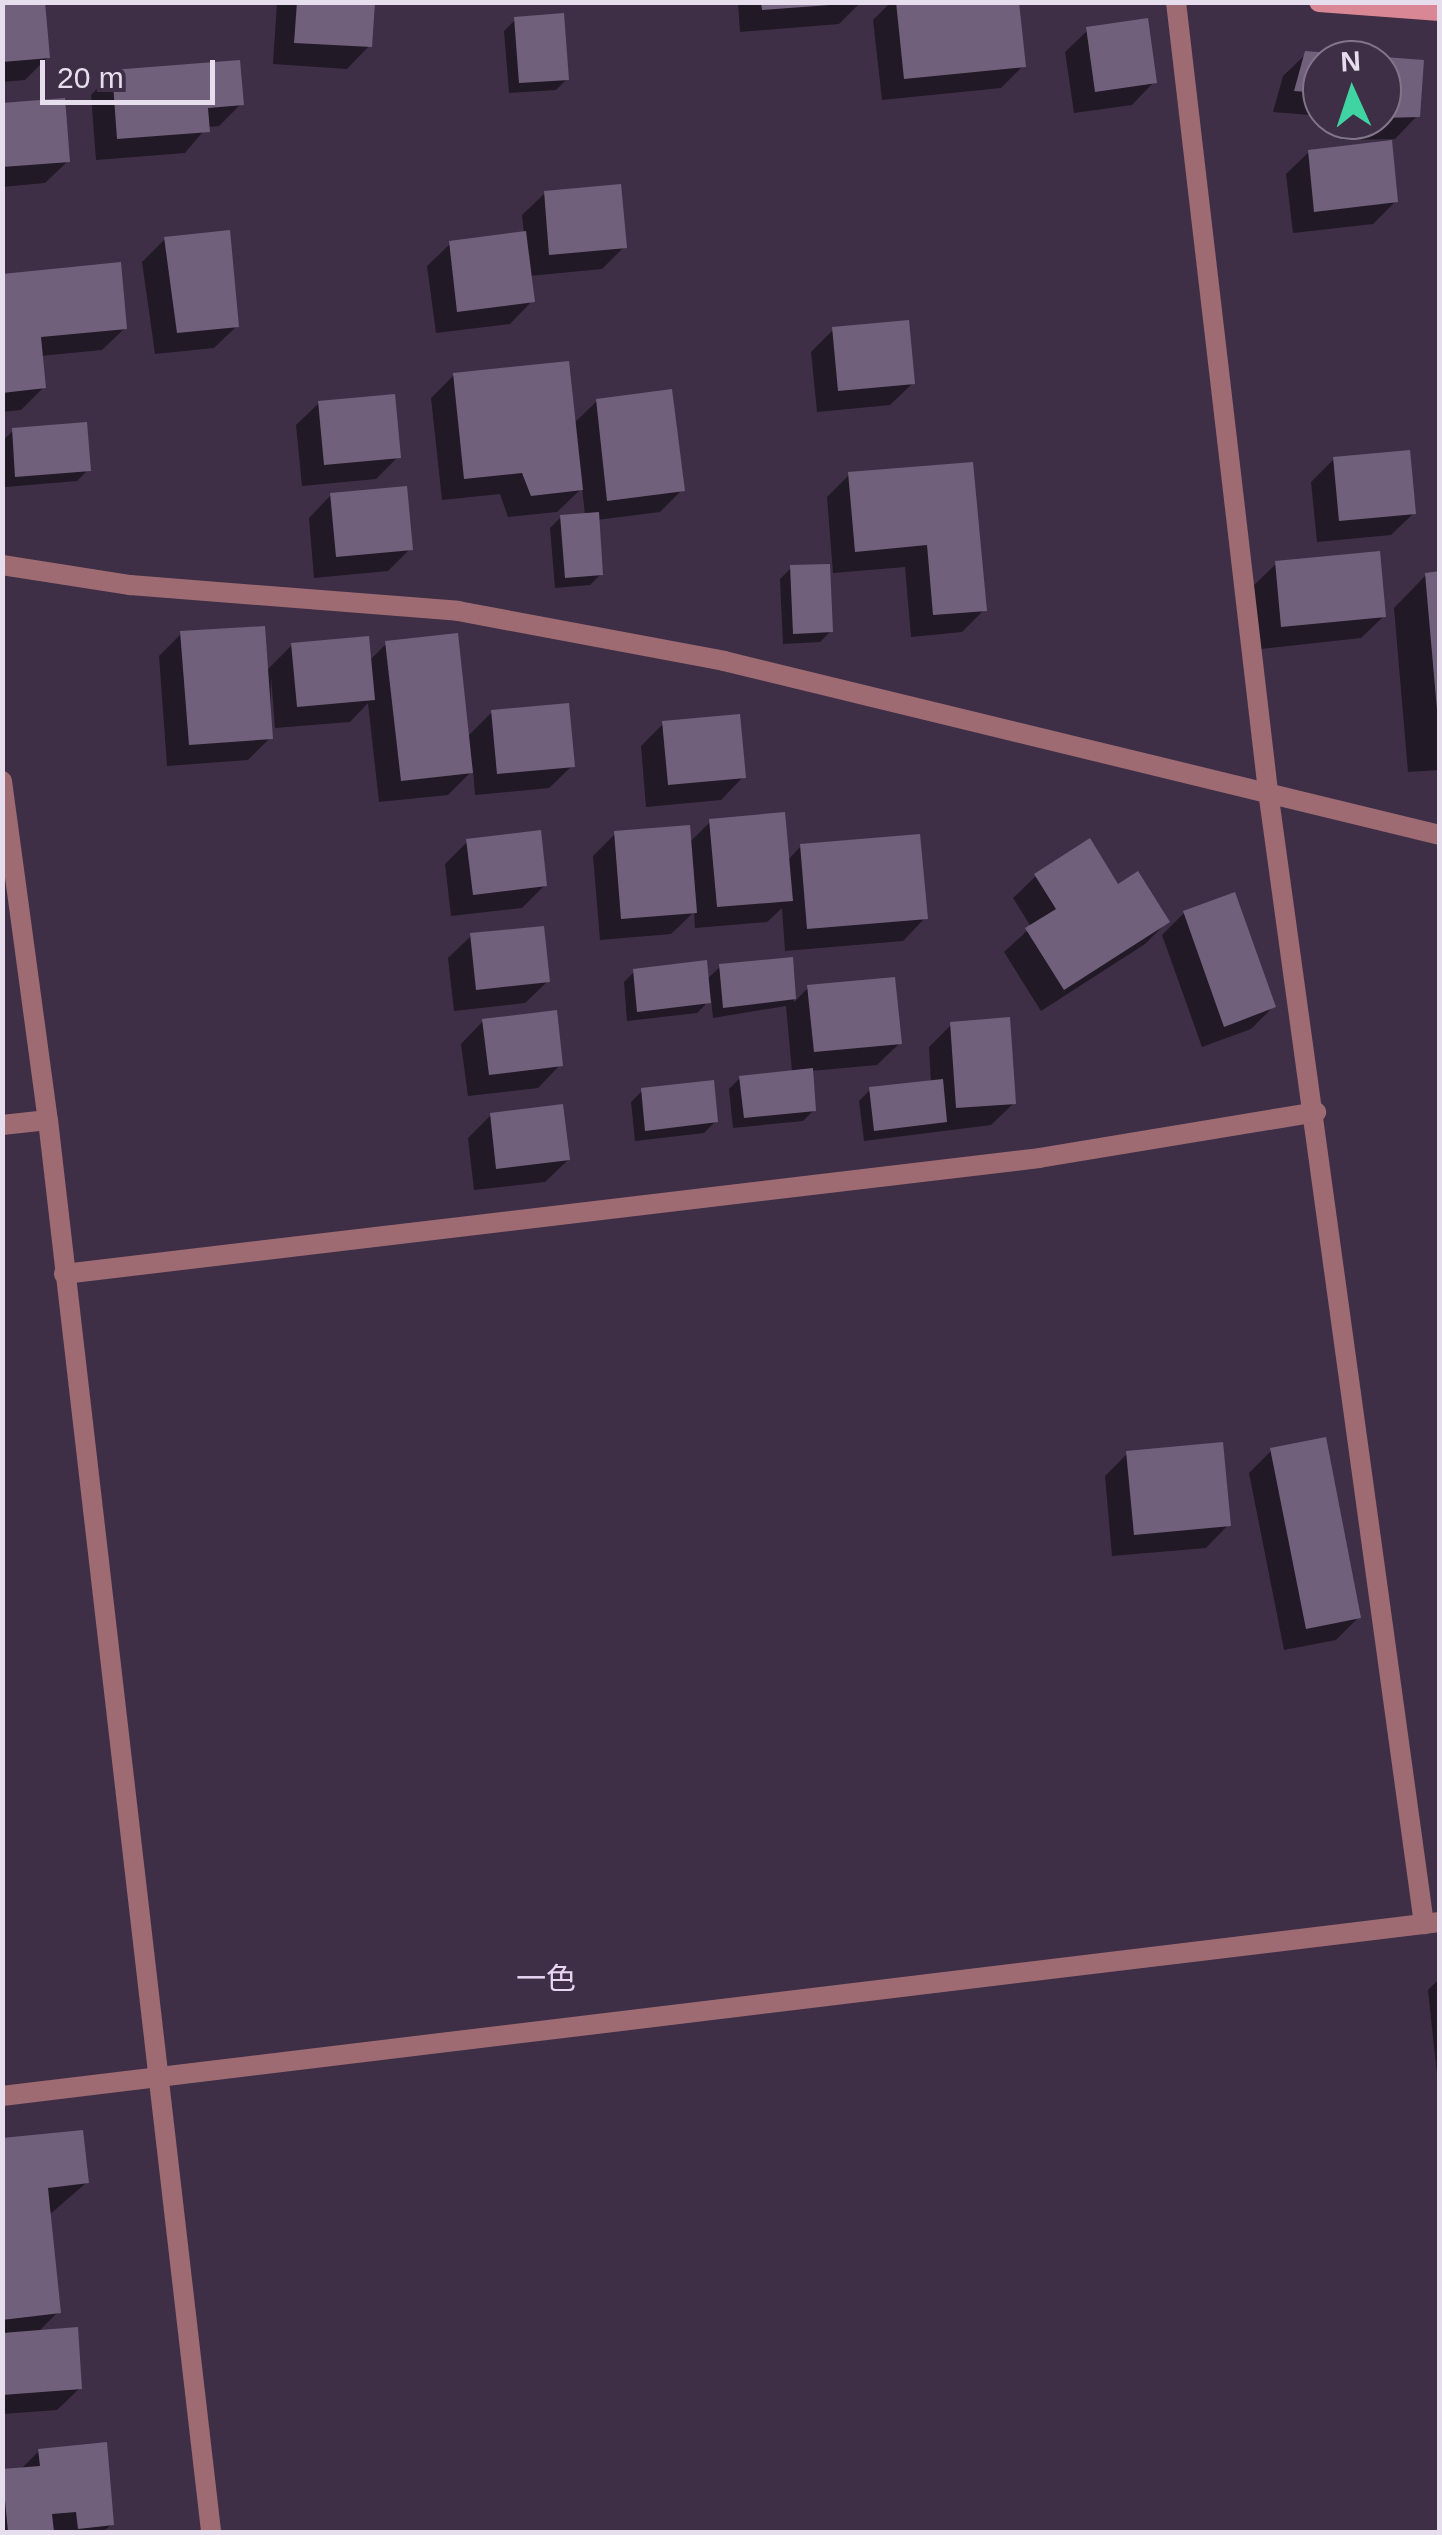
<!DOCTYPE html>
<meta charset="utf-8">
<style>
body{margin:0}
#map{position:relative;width:1442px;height:2535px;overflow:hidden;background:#3e2f47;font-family:Arial,"Noto Sans JP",sans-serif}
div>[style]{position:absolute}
.shadow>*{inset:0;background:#0007}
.building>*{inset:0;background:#71607b}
.minor>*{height:20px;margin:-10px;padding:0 10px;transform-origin:10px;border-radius:10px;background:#9e6b72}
.tertiary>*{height:20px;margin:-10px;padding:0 10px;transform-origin:10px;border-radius:10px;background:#9e6b72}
.secondary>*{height:20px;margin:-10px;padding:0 10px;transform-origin:10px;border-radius:10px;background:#d98794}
span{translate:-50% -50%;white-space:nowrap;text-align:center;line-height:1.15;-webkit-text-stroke:10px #3e2f47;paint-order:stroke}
.quarter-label{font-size:30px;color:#e8d4f3}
.frame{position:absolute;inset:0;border:5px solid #e7deed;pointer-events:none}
.north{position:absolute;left:1302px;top:40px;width:100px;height:100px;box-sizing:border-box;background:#3e2f47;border:2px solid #827589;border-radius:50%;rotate:357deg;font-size:28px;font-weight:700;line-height:40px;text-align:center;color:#e7deed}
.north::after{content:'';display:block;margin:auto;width:35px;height:45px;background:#40d4a2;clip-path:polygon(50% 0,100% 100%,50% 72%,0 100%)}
.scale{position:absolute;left:40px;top:60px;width:175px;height:45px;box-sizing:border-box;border:5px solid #e7deed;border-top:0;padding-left:12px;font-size:30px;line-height:35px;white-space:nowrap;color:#e7deed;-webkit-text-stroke:8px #3e2f47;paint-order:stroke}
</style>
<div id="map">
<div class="shadow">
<i style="clip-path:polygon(2px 2px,48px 57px,25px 80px,2px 82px)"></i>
<i style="clip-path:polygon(277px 2px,372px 2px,369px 46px,347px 69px,273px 64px)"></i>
<i style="clip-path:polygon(738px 2px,861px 2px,839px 24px,740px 32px)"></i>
<i style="clip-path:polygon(891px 2px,1016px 2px,1023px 66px,1001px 88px,882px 100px,873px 20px)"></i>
<i style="clip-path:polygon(515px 20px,567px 79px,556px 90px,509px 93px,504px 31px)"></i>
<i style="clip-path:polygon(1088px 30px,1154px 82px,1132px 105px,1074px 113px,1065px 52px)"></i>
<i style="clip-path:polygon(1306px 54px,1421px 63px,1417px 116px,1395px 139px,1342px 140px,1339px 120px,1382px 120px,1382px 60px,1322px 60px,1322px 116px,1273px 112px,1283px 76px)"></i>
<i style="clip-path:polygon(113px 72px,241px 104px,219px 126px,207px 127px,185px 153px,96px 160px,91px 95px)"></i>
<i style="clip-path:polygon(2px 106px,68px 161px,45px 183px,2px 187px)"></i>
<i style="clip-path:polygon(1309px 152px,1396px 201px,1373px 224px,1293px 233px,1286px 174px)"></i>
<i style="clip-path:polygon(545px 193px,624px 247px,602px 269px,529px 276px,532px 301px,510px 324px,436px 333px,427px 266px,450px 244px,524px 234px,522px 215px)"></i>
<i style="clip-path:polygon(165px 239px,237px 326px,214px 348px,155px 354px,142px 262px)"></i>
<i style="clip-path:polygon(2px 277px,125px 328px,102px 350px,40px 356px,43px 388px,21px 410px,2px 412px)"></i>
<i style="clip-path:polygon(834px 329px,913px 383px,890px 405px,817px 412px,811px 352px)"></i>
<i style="clip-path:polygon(454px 375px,573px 424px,597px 401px,682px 490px,660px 512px,597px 520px,601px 574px,590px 585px,555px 588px,550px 528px,561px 517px,585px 515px,582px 488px,557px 512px,508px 517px,500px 494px,442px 500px,431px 398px)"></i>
<i style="clip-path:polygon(319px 403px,398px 457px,376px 479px,302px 486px,296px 425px)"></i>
<i style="clip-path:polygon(13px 431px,88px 470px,77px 481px,5px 487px,2px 441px)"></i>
<i style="clip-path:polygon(1334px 459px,1414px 513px,1391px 535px,1317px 542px,1311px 482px)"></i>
<i style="clip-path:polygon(971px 465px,984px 610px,962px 632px,911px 637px,905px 567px,833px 573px,827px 497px,849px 475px)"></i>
<i style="clip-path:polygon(331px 495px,410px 549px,388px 571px,314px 578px,309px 518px)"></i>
<i style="clip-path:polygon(1276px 564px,1384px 616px,1361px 638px,1260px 649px,1253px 586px)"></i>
<i style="clip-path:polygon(791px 568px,831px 631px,820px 642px,783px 644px,780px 579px)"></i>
<i style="clip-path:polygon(1440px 574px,1440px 770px,1408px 772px,1394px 608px,1426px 575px)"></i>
<i style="clip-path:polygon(181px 634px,265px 672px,292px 645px,369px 661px,386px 644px,467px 737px,492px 712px,572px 766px,549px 788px,475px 795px,473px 770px,448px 795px,379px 802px,368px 703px,350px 722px,275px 728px,271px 677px,270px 738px,248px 760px,167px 766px,159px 656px)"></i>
<i style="clip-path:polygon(663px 724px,743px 777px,721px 800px,646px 807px,641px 746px)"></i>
<i style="clip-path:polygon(710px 822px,787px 861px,801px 846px,925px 918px,903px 941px,785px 951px,782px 908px,767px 922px,695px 928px,694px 912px,671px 934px,600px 940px,593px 856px,615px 834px,688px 844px)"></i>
<i style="clip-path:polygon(468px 841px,544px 886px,522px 908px,451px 916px,445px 864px)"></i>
<i style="clip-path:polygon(1036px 876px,1118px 887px,1167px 922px,1145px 944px,1041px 1011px,1004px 952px,1031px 927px,1013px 898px)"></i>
<i style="clip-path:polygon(1184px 913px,1273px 1007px,1251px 1029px,1202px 1047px,1162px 935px)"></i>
<i style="clip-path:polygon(471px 936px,548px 981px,525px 1003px,454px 1011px,448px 958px)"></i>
<i style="clip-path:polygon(791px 959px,794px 1002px,809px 987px,900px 1043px,877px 1065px,811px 1071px,814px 1110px,803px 1121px,733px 1128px,729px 1089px,740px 1078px,792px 1072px,786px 1006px,713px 1018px,711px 999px,697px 1013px,627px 1021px,624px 982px,635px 971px,706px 980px,720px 967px)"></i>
<i style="clip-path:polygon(483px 1021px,560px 1065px,538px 1088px,468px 1096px,461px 1044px)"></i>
<i style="clip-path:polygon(951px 1025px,1014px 1103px,991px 1125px,864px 1141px,859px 1101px,870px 1090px,931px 1083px,929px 1047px)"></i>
<i style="clip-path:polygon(642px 1091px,715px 1122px,704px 1133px,635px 1141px,631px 1102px)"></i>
<i style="clip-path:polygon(491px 1115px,568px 1160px,545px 1182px,474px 1190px,468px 1138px)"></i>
<i style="clip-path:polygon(1272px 1450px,1359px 1617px,1336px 1640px,1284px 1650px,1249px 1473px)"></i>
<i style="clip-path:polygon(1128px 1453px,1228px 1525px,1206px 1548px,1112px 1556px,1105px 1476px)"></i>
<i style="clip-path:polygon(1440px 1978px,1440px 2084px,1438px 2084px,1428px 1990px)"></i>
<i style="clip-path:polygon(2px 2141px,86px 2183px,48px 2216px,58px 2312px,37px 2333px,80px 2388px,57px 2410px,2px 2414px)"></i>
<i style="clip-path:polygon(39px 2451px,112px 2524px,103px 2532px,2px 2532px,2px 2472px,20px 2470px)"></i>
</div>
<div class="building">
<i style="clip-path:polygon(2px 2px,45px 2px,50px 58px,2px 62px)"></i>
<i style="clip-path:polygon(297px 2px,375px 2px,372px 47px,294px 43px)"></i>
<i style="clip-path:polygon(761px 2px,829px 2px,830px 5px,762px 10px)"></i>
<i style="clip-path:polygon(896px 2px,1019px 2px,1026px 67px,904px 79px)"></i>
<i style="clip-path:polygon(564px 13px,569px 80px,519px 83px,514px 17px)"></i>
<i style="clip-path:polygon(1148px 18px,1157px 83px,1095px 92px,1086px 27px)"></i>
<i style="clip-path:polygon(1305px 51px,1424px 60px,1420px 117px,1382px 118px,1382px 60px,1322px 60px,1322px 93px,1294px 91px)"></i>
<i style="clip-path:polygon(240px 60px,244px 105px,208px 108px,210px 132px,117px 139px,112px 70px)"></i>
<i style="clip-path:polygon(65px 98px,70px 162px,2px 167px,2px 103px)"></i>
<i style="clip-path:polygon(1392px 140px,1398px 202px,1314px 212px,1308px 150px)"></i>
<i style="clip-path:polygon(621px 184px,627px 248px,549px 255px,544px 191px)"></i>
<i style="clip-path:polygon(230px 230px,239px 327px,177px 333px,164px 237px)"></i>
<i style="clip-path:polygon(526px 231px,535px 302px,457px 312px,449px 241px)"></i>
<i style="clip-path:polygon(121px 262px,127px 329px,41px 337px,46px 388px,2px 393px,2px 274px)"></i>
<i style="clip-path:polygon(909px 320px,915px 384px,838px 391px,832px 327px)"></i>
<i style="clip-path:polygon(569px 361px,583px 490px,531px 496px,522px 473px,464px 479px,453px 373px)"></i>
<i style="clip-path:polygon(672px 389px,685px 491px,607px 501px,596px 399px)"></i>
<i style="clip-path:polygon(395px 394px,401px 458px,324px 465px,318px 401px)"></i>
<i style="clip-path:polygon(87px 422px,91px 471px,15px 477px,12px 428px)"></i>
<i style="clip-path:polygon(1410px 450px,1416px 514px,1339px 521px,1333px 457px)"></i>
<i style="clip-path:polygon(973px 462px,987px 611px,933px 615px,927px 545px,855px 552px,848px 472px)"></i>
<i style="clip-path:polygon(407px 486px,413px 550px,336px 557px,330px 493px)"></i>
<i style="clip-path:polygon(599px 512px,603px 575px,565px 578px,560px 515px)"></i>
<i style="clip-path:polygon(1380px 551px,1386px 617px,1281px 627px,1275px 561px)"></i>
<i style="clip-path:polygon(830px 564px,833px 632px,793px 634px,790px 565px)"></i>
<i style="clip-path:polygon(1440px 571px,1440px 710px,1437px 710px,1425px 573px)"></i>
<i style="clip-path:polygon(265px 626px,273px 739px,189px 745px,180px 631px)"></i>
<i style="clip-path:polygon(458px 633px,473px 773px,401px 781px,385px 641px)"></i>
<i style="clip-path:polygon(369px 636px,375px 700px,297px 707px,291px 643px)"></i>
<i style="clip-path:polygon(569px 703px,575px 767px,497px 774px,491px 710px)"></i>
<i style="clip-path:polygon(740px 714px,746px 778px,668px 785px,662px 721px)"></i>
<i style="clip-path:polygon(785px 812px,793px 901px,717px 907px,709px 819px)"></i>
<i style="clip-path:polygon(690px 825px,697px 913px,621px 919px,614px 831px)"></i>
<i style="clip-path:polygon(541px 830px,547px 886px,473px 895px,466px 839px)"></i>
<i style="clip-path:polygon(920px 834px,928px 919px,807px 929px,800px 844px)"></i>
<i style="clip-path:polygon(1090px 838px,1118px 884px,1138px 871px,1170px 922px,1064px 990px,1025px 928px,1056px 909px,1034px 874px)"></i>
<i style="clip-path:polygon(1235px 892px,1276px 1007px,1224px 1027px,1183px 911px)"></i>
<i style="clip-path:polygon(544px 926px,550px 982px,476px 990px,470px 933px)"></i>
<i style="clip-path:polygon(793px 957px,796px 999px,723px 1008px,719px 964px)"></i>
<i style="clip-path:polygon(707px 960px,711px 1003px,637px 1012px,633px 969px)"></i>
<i style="clip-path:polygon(895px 977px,902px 1044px,814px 1052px,807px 985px)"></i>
<i style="clip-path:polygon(557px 1010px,563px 1066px,489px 1075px,482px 1019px)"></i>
<i style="clip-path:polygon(1010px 1017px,1016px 1104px,956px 1108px,950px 1022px)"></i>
<i style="clip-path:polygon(813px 1068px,816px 1111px,744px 1118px,739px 1076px)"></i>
<i style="clip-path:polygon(943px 1079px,947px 1122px,874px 1131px,869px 1087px)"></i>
<i style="clip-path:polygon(714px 1080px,718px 1122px,645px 1131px,641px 1088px)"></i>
<i style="clip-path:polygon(563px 1104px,570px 1160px,496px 1169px,490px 1113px)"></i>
<i style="clip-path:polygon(1326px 1437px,1361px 1618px,1306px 1629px,1270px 1448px)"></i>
<i style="clip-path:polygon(1223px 1442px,1231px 1526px,1134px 1535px,1126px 1451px)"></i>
<i style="clip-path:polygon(83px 2130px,89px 2183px,48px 2188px,61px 2313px,2px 2320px,2px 2138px)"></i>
<i style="clip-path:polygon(78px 2327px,82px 2389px,2px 2395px,2px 2333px)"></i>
<i style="clip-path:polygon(107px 2442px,114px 2525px,78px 2529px,76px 2512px,52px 2514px,54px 2532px,8px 2532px,2px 2469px,40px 2466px,38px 2449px)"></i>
</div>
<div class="minor">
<i style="left:1176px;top:2px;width:794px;rotate:83.35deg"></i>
<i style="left:1268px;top:791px;width:1144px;rotate:82.16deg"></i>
<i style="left:2px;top:565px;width:130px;rotate:8.9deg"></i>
<i style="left:130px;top:585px;width:329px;rotate:4.5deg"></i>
<i style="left:458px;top:611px;width:271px;rotate:10.6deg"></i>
<i style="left:724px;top:661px;width:737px;rotate:13.66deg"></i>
<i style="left:2px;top:1125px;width:46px;rotate:-6.2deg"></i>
<i style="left:64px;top:1274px;width:982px;rotate:-6.78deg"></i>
<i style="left:1039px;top:1158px;width:281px;rotate:-9.4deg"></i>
<i style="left:2px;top:2096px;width:1448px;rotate:-6.9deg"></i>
</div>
<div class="tertiary">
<i style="left:2px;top:781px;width:342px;rotate:82.3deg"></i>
<i style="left:48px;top:1120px;width:1421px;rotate:83.41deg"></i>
</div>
<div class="secondary">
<i style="left:1319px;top:2px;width:121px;rotate:4.3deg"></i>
</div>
<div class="quarter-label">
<span style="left:546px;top:1979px">一色</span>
</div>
<div class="frame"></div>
<div class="north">N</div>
<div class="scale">20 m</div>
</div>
